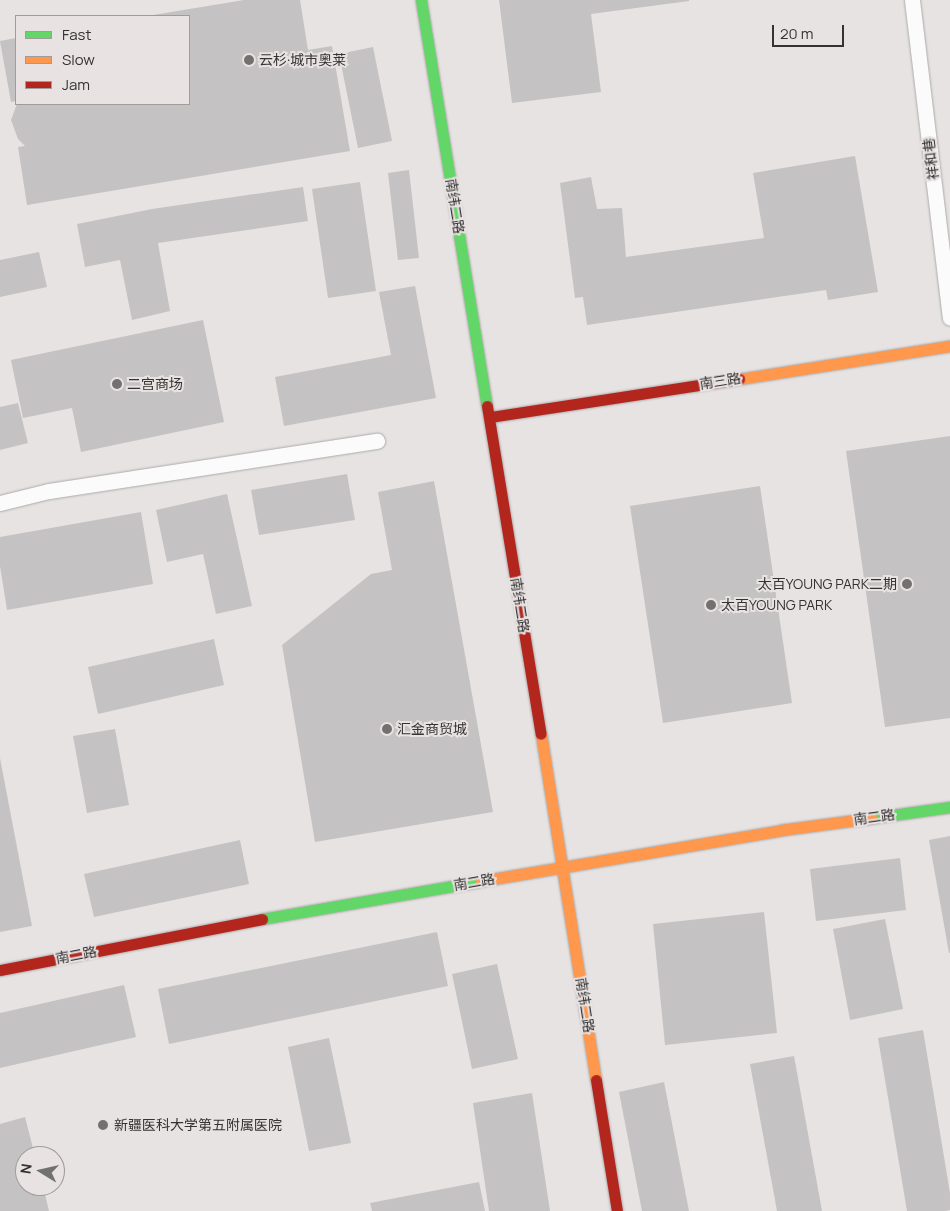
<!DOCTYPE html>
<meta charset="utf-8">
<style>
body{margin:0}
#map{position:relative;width:950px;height:1211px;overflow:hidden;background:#e7e3e3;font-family:Manrope,"Noto Sans SC",sans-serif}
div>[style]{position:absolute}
.building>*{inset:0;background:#c5c2c3}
.roads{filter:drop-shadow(0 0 1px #adaaaa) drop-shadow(0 0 1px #adaaaa)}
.lane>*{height:15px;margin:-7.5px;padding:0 7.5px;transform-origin:7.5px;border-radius:7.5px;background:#fbfbfb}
.fast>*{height:11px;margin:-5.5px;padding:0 5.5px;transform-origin:5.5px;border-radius:5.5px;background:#63d668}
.slow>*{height:11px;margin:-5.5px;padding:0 5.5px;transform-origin:5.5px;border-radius:5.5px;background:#ff974d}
.jam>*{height:11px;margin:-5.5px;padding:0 5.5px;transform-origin:5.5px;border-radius:5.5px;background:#b3261e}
.dots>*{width:14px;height:14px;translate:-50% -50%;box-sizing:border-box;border:2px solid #e8e2e2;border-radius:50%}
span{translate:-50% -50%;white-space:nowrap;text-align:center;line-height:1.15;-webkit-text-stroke:4px #e8e2e2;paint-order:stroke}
.poi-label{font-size:14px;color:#343232}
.left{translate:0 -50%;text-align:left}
.right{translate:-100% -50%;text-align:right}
.street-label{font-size:14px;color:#343232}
.legend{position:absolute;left:15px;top:15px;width:175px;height:90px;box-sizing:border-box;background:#e8e2e2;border:1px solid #a09c9c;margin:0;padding:6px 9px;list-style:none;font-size:15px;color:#343232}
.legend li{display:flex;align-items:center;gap:10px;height:25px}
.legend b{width:25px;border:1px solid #a09c9c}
.north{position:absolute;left:15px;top:1146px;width:50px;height:50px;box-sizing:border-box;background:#e8e2e2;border:1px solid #a09c9c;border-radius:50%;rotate:279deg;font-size:14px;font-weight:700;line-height:20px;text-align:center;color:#343232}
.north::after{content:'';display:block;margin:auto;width:18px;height:22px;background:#737070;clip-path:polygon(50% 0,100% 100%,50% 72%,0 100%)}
.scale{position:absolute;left:772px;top:25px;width:72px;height:22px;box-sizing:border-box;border:2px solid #343232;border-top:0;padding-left:6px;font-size:15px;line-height:18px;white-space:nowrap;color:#343232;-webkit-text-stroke:4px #e8e2e2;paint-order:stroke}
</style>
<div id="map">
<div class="building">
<i style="clip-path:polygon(244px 0,300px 0,308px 50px,332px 46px,350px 151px,27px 205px,18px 147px,25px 146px,18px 139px,11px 120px,17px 104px,189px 104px,189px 16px,153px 15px)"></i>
<i style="clip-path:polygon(499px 0,689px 0,689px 1px,591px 14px,601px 92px,512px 103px)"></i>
<i style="clip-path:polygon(16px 38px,16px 101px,11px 102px,0 41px)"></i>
<i style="clip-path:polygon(373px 47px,392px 141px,358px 148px,339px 54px)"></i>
<i style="clip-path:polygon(855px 156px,878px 292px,828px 300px,826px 290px,587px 325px,583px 297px,575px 298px,560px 183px,591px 177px,597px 209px,622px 208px,626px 257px,764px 238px,753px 173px)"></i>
<i style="clip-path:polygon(409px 170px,419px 258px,398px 260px,388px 173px)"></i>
<i style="clip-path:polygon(360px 182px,376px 291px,328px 298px,312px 189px)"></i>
<i style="clip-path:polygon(303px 187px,308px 221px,158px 243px,170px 311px,132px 320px,120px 260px,85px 267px,77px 224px,152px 209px)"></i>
<i style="clip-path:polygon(39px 252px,47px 287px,0 297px,0 260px)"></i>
<i style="clip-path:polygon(415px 286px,436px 398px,284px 426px,275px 377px,391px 355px,379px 292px)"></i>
<i style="clip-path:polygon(203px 320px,224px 422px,81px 452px,72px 408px,23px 418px,11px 360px)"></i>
<i style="clip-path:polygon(18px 403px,28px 443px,0 450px,0 407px)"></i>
<i style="clip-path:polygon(950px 436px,950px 718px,885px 727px,846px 451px)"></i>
<i style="clip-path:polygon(347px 474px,355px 520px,259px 535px,251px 490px)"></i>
<i style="clip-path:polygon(434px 481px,493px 812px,315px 842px,282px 645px,371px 574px,392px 570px,378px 492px)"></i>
<i style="clip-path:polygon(760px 486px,792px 703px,663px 723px,630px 506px)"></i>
<i style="clip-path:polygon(227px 494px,252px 606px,216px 614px,203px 554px,167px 562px,156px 510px)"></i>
<i style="clip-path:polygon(141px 512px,153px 584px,7px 610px,0 566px,0 537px)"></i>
<i style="clip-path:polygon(214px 639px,224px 685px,98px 714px,88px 667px)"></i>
<i style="clip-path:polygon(115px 729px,129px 805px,87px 813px,73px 736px)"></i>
<i style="clip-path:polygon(0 758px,32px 926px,0 932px)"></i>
<i style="clip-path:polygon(950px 836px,950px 953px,949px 953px,929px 840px)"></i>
<i style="clip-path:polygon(240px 840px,249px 884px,94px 917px,84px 874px)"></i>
<i style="clip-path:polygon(900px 858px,906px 910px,816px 921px,810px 869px)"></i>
<i style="clip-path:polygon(764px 912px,777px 1033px,665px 1045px,653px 924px)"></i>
<i style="clip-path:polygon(885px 919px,903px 1009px,850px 1020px,833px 929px)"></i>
<i style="clip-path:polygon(437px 932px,448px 986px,169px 1044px,158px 989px)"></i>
<i style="clip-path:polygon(497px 964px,518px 1059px,472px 1069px,452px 974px)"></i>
<i style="clip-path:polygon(124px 985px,136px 1037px,0 1068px,0 1013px)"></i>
<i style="clip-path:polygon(923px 1030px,950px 1193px,950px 1210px,946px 1211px,907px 1211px,878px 1038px)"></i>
<i style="clip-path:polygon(329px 1038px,351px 1143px,309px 1151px,288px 1047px)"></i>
<i style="clip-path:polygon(794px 1056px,822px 1211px,777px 1211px,750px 1064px)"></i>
<i style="clip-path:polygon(664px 1082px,689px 1211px,642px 1211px,619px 1092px)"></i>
<i style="clip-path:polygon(532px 1093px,550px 1211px,489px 1211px,473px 1103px)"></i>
<i style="clip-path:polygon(25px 1117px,35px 1156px,25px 1156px,25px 1186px,43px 1186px,49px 1211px,0 1211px,0 1124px)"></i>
<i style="clip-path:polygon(479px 1182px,485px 1211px,372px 1211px,370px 1203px)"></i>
</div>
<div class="roads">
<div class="lane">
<i style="left:912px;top:0;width:320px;rotate:83.2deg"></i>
<i style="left:0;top:503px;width:50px;rotate:-13.8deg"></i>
<i style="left:49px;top:491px;width:332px;rotate:-8.7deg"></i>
</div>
<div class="fast">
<i style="left:421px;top:0;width:411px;rotate:80.8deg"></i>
<i style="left:871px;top:818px;width:80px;rotate:-7.9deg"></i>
<i style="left:262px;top:919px;width:222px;rotate:-9.8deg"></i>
</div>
<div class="slow">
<i style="left:739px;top:379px;width:214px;rotate:-8.9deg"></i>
<i style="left:541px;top:734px;width:350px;rotate:81deg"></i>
<i style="left:481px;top:881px;width:304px;rotate:-9.6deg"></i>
<i style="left:781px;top:830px;width:91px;rotate:-7.6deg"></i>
</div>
<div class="jam">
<i style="left:487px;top:406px;width:332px;rotate:80.7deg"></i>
<i style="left:490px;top:417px;width:252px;rotate:-8.7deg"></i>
<i style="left:0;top:970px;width:267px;rotate:-11deg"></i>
<i style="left:596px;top:1080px;width:133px;rotate:80.9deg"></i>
</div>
</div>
<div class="dots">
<i style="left:249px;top:60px;background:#737070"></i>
<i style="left:117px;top:384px;background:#737070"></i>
<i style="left:907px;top:584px;background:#737070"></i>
<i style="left:711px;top:605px;background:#737070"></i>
<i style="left:387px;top:729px;background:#737070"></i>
<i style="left:103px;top:1125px;background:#737070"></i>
</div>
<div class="poi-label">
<span class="left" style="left:259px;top:60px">云杉·城市奥莱</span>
<span class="left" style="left:127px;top:384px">二宫商场</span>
<span class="right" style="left:897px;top:584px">太百YOUNG PARK二期</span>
<span class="left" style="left:721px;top:605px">太百YOUNG PARK</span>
<span class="left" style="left:397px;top:729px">汇金商贸城</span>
<span class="left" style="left:114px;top:1125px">新疆医科大学第五附属医院</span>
</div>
<div class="street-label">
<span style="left:931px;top:159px;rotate:-97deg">祥和巷</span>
<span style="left:455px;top:206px;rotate:81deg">南纬二路</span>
<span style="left:720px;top:381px;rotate:-9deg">南三路</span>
<span style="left:520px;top:605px;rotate:81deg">南纬二路</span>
<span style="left:874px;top:817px;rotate:-8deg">南二路</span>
<span style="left:474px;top:882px;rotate:-10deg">南二路</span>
<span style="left:76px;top:955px;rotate:-11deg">南二路</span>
<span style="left:585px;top:1005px;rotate:81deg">南纬二路</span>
</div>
<ul class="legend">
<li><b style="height:6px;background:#63d668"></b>Fast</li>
<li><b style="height:6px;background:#ff974d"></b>Slow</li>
<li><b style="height:6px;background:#b3261e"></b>Jam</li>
</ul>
<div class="north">N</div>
<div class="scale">20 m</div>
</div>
